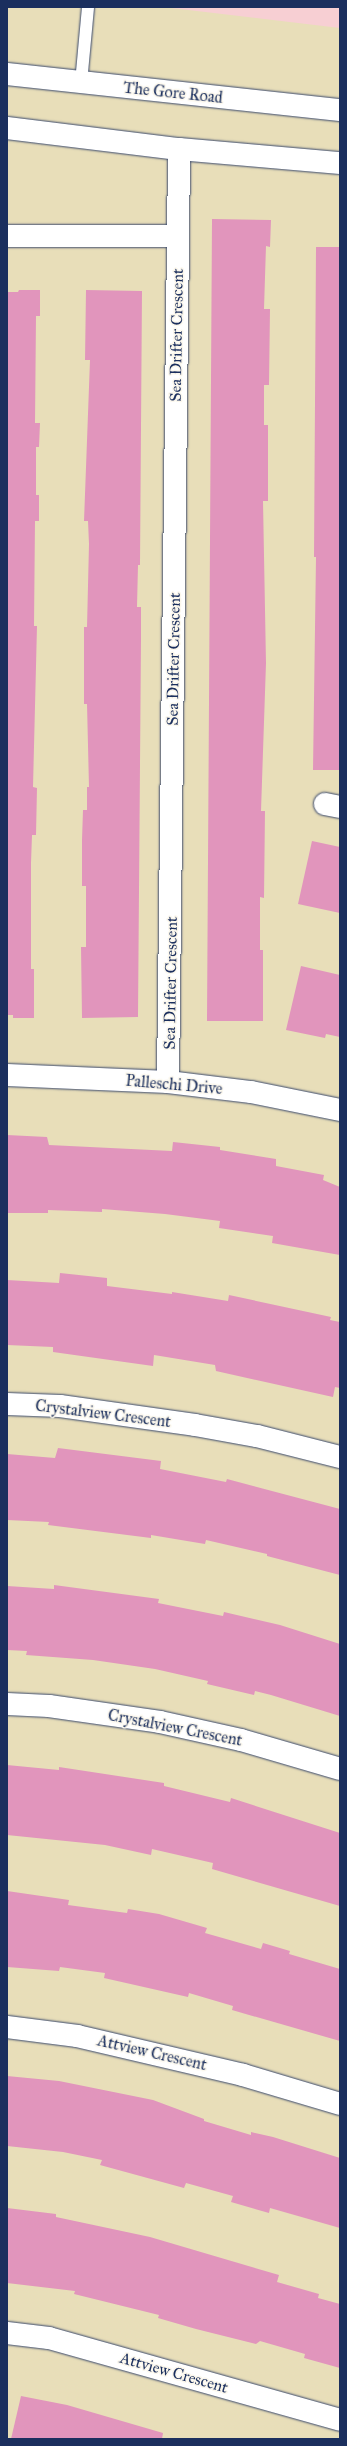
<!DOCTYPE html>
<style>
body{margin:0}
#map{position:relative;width:347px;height:2446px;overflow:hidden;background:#e8deb9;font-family:"IM FELL Great Primer",serif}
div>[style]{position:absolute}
.built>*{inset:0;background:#f7cfd3}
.building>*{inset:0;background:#e195bc}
.roads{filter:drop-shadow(0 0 1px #3a496c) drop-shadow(0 0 1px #3a496c)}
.lane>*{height:12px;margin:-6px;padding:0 6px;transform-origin:6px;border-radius:6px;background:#fff}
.street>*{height:22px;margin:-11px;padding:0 11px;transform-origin:11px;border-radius:11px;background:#fff}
.secondary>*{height:22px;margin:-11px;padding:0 11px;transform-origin:11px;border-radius:11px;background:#fff}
span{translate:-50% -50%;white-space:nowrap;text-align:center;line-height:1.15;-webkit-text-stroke:3px #fbf7ec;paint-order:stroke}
.street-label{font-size:16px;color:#1b2f5e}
.frame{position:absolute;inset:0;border:8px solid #1b2f5e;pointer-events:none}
</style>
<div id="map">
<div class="built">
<i style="clip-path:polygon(163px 7px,340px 7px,340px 28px)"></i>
</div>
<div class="building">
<i style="clip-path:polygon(212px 219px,271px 220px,270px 247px,266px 246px,264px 309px,270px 309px,269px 385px,264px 385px,264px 425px,268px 425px,268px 501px,263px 501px,266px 663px,261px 811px,265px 811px,264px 898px,260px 897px,260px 950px,263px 950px,263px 1021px,207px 1021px)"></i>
<i style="clip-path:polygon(316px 247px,340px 247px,340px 770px,313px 770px,316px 557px,314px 557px)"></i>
<i style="clip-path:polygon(19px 290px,40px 290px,40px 316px,36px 316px,35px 423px,40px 423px,39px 447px,36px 447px,36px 495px,39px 495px,39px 521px,35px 521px,34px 626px,37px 626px,33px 787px,37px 788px,36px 835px,32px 835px,31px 863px,31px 969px,34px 969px,34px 1018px,13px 1018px,13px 1015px,7px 1015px,7px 292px,18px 292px)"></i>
<i style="clip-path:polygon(86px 290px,142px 291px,140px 565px,138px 565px,137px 607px,141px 607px,141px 639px,138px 1017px,82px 1018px,81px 947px,86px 947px,86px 886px,82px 886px,82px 840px,83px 810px,87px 810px,87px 787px,89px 787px,87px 704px,84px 704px,84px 627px,87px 627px,89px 544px,88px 521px,84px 521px,90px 360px,85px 360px)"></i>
<i style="clip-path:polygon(312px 841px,340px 847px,340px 913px,298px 904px)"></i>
<i style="clip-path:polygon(301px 966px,340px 975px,340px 1037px,326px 1034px,325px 1038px,286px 1030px)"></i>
<i style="clip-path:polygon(7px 1135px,47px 1137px,49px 1145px,172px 1151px,173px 1142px,220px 1147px,220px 1150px,276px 1159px,276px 1166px,324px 1175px,323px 1180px,340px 1187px,340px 1255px,272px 1243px,273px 1236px,219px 1228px,220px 1221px,165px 1214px,102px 1209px,102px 1212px,48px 1210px,48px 1213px,7px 1213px)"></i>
<i style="clip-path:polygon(60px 1273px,107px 1278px,107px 1286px,172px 1294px,172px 1292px,228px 1301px,229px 1295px,331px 1317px,330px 1320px,340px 1322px,340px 1388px,335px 1387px,333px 1397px,216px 1371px,215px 1365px,154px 1355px,153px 1366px,53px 1352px,53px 1347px,7px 1345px,7px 1280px,59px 1283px)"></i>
<i style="clip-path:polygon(58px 1448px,161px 1461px,160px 1469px,226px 1482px,227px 1479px,340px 1509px,340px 1575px,267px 1556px,267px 1554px,206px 1540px,205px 1544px,151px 1535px,151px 1538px,48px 1525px,49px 1522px,7px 1520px,7px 1454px,55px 1458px)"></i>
<i style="clip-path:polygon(54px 1585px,159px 1599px,158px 1603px,223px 1616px,224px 1612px,280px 1625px,340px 1644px,340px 1716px,271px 1695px,255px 1691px,254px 1695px,207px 1684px,208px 1681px,155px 1669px,93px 1660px,26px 1655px,27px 1651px,7px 1650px,7px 1586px,54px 1589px)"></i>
<i style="clip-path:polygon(7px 1765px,59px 1770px,59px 1767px,164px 1783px,164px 1786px,230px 1802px,231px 1798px,340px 1833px,340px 1906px,212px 1869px,213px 1863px,152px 1849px,151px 1855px,105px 1845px,7px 1835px)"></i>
<i style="clip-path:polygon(7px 1891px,69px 1900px,68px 1905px,127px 1913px,128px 1909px,159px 1914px,207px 1928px,205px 1933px,261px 1949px,263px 1943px,290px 1951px,289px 1954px,340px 1969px,340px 2041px,232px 2010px,233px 2006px,189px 1993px,188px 1997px,104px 1978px,105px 1973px,60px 1967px,59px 1971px,7px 1967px)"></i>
<i style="clip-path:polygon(7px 2076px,59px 2081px,153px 2100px,204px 2119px,204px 2121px,251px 2135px,251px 2132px,273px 2137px,340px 2158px,340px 2228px,270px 2208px,269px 2213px,231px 2202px,233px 2196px,186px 2183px,184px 2188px,100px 2165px,102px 2160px,63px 2152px,7px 2146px)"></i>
<i style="clip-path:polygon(7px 2208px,56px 2214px,56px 2217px,150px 2237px,279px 2275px,277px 2282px,319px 2294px,318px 2298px,340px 2304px,340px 2368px,304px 2358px,305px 2354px,260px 2341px,256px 2344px,196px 2329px,158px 2318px,159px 2315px,74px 2294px,75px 2291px,7px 2283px)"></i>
<i style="clip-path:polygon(21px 2396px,67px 2405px,163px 2433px,162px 2439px,11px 2439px)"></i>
</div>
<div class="roads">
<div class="lane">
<i style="left:81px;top:83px;width:76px;rotate:-84.7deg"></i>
</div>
<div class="street">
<i style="left:7px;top:236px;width:171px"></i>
<i style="left:325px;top:804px;width:15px;rotate:11deg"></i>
<i style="left:168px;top:1082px;width:933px;rotate:-89.32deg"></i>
<i style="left:7px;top:1404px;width:53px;rotate:2.2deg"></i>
<i style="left:60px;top:1406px;width:136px;rotate:8deg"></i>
<i style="left:195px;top:1425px;width:63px;rotate:10.1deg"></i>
<i style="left:257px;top:1436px;width:86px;rotate:14.2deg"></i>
<i style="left:7px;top:1704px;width:42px;rotate:2.7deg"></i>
<i style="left:49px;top:1706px;width:112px;rotate:8.2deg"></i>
<i style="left:160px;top:1722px;width:83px;rotate:12.5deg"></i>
<i style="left:241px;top:1740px;width:103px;rotate:16.3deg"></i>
<i style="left:7px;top:2027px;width:71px;rotate:7.3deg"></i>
<i style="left:77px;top:2036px;width:171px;rotate:13.2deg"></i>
<i style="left:243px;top:2075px;width:101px;rotate:16.6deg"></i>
<i style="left:7px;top:2333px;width:42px;rotate:6.8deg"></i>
<i style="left:49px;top:2338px;width:302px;rotate:15.7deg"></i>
</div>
<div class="secondary">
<i style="left:7px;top:74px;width:335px;rotate:6.2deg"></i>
<i style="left:7px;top:128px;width:173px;rotate:7deg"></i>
<i style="left:179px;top:149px;width:162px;rotate:5deg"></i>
<i style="left:7px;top:1075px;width:161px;rotate:2.5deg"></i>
<i style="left:168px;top:1082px;width:84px;rotate:6.9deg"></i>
<i style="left:251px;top:1092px;width:91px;rotate:11.4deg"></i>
</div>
</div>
<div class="street-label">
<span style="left:173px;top:93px;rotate:6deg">The Gore Road</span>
<span style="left:177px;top:335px;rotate:-89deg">Sea Drifter Crescent</span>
<span style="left:174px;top:659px;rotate:-89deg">Sea Drifter Crescent</span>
<span style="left:171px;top:983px;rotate:-89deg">Sea Drifter Crescent</span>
<span style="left:174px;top:1085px;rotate:5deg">Palleschi Drive</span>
<span style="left:103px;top:1414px;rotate:7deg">Crystalview Crescent</span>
<span style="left:175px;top:1728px;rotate:11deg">Crystalview Crescent</span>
<span style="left:152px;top:2053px;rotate:13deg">Attview Crescent</span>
<span style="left:174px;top:2373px;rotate:16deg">Attview Crescent</span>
</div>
<div class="frame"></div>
</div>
